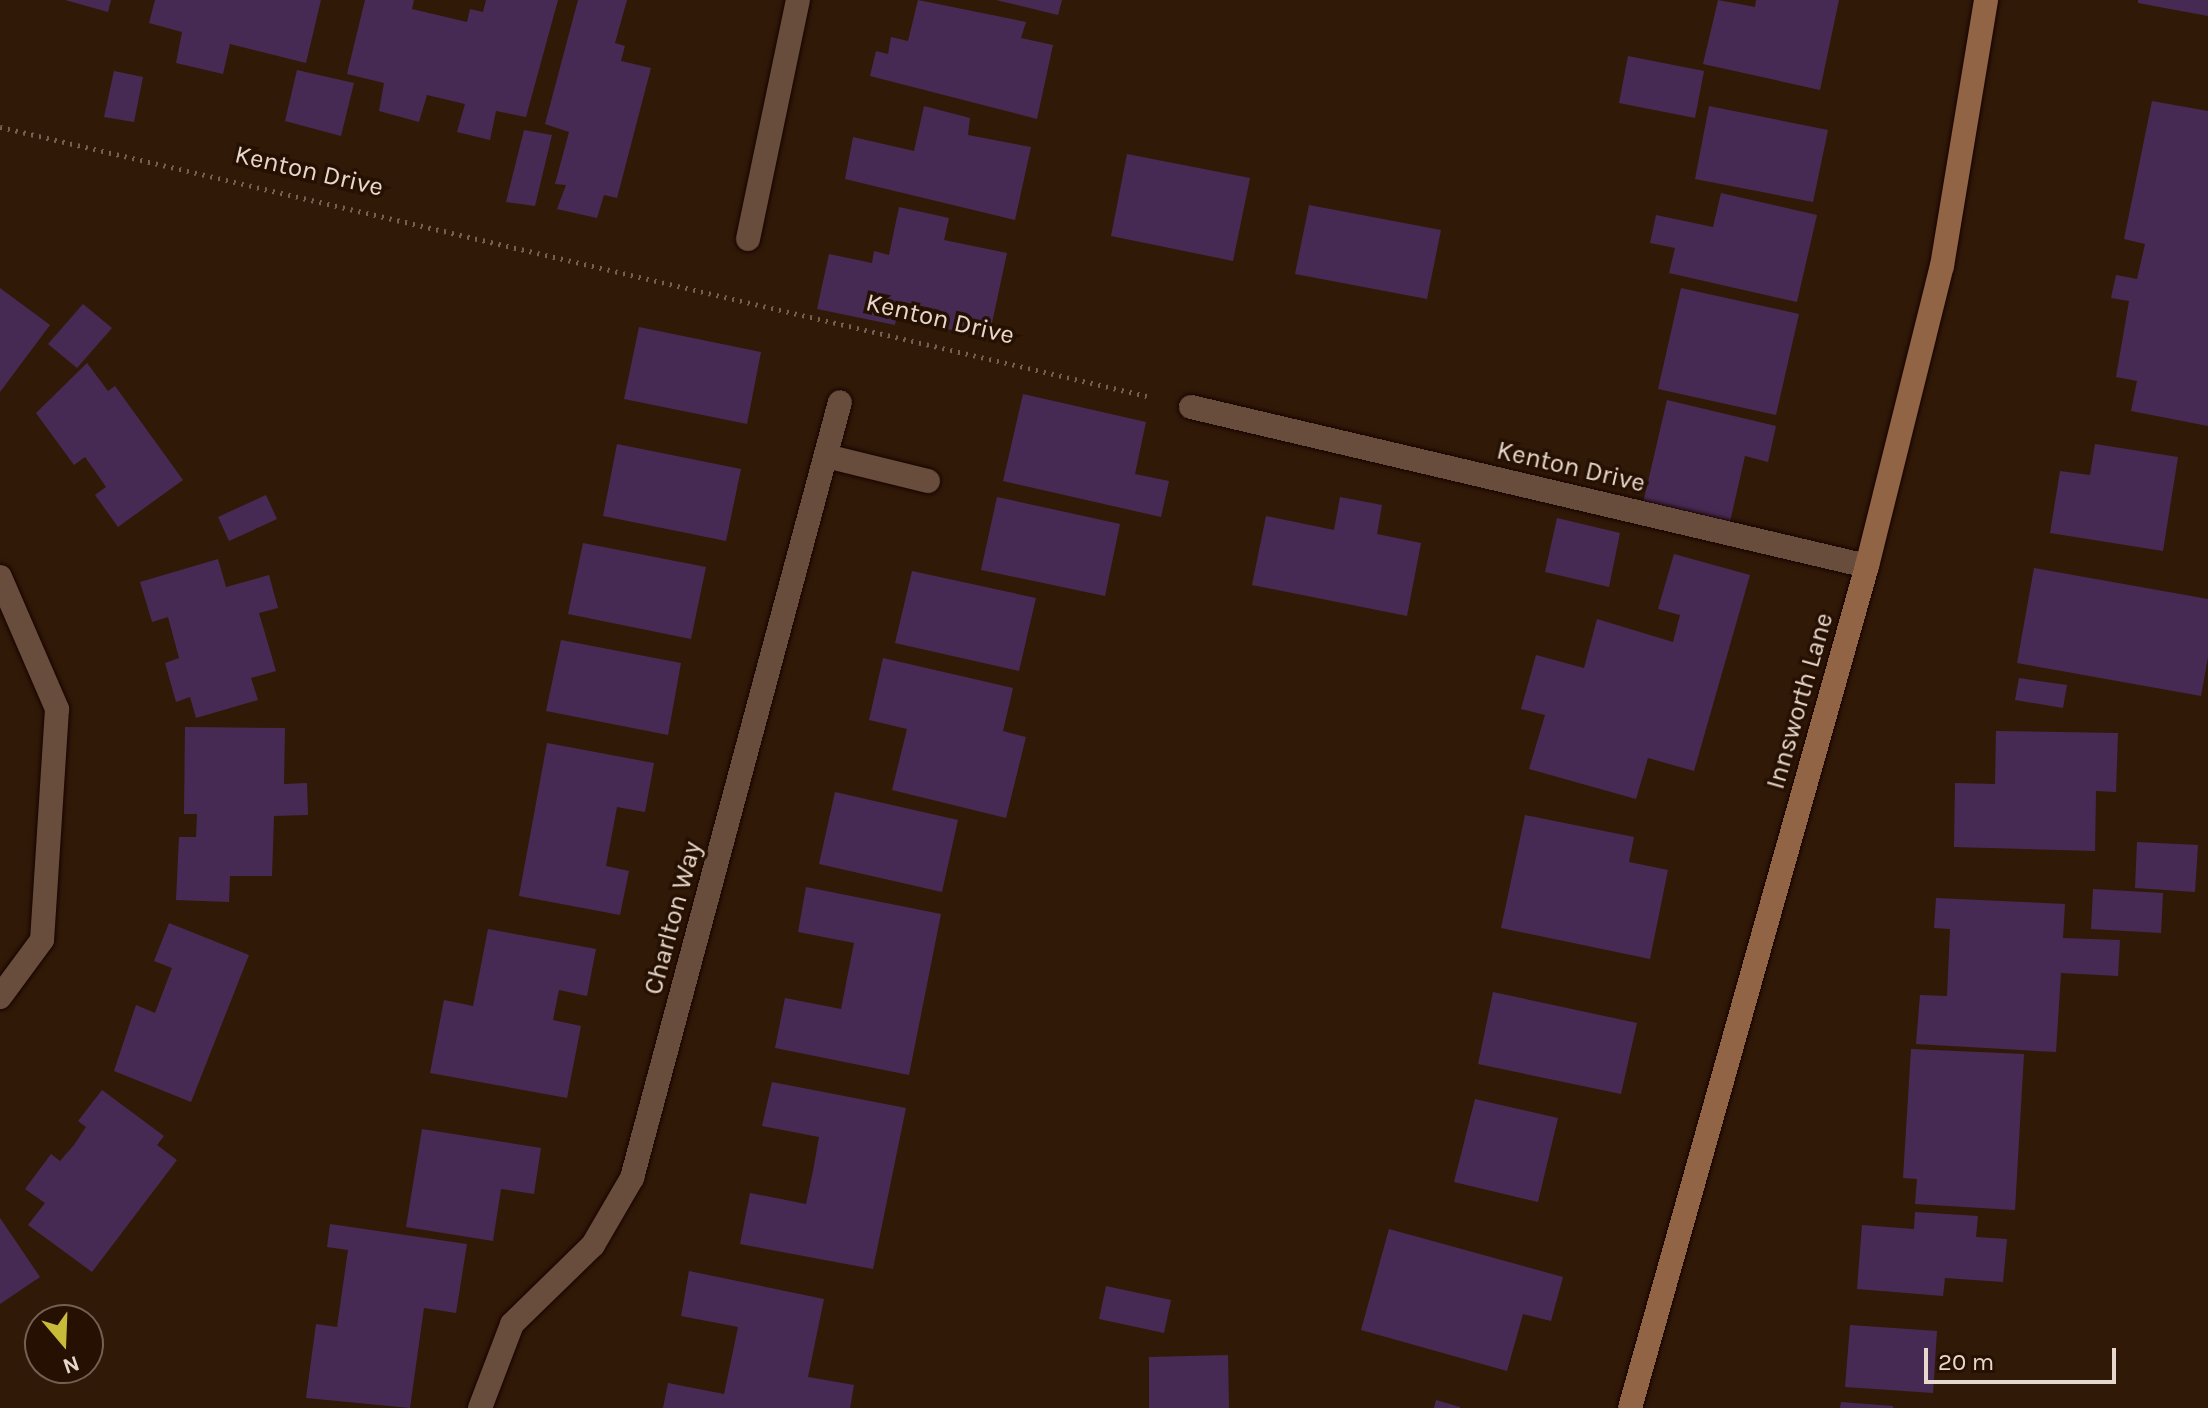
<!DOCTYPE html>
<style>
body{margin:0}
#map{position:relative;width:2208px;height:1408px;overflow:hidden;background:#311908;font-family:Karla,sans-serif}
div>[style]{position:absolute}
.building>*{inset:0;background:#472a53}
.path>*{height:5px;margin-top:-2.5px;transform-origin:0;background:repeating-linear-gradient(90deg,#756052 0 2px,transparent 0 8px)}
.roads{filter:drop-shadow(0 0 2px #170400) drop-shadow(0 0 2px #170400)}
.lane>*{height:24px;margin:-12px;padding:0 12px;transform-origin:12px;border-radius:12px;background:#694d3c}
.street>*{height:24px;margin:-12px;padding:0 12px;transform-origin:12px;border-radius:12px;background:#694d3c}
.secondary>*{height:24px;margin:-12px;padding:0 12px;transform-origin:12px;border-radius:12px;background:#926446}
span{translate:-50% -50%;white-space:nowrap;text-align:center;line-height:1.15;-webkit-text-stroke:7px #261002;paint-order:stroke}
.street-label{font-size:26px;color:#e7d7cc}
.north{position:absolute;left:24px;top:1304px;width:80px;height:80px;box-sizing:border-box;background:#261002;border:2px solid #736053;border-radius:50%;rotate:161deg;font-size:22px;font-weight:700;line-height:32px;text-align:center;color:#e7d7cc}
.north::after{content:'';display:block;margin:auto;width:28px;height:36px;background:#c9bb3a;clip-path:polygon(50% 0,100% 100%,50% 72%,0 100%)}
.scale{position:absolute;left:1924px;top:1348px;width:192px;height:36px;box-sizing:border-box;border:4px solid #e7d7cc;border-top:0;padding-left:10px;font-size:24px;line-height:28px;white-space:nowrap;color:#e7d7cc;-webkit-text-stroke:6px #261002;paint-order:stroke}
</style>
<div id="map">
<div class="building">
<i style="clip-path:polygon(65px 0,111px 0,108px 12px)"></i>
<i style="clip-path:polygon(155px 0,321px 0,306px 63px,230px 44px,223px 74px,176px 63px,182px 32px,149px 23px)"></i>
<i style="clip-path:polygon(365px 0,414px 0,412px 9px,467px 22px,470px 9px,483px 12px,486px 0,558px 0,526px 117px,496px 111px,490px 140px,457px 132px,465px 104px,427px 95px,419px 122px,379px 111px,384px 83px,347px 74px)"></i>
<i style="clip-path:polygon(578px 0,627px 0,615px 43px,625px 46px,621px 61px,651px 68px,617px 198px,604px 195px,597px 218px,557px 209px,566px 185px,555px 184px,569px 132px,545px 124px)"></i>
<i style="clip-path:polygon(918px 0,1026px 22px,1021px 38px,1053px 45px,1037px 119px,870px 76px,876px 51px,888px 54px,891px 37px,908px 41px)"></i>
<i style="clip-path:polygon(996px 0,1062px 0,1058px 15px)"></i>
<i style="clip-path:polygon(1718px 0,1755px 7px,1756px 0,1839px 0,1820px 90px,1703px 64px)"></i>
<i style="clip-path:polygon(2138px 0,2208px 0,2208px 16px,2138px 3px)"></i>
<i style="clip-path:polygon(1628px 56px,1704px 71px,1695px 118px,1619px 103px)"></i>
<i style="clip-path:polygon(297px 70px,354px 83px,341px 136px,285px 121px)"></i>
<i style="clip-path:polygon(114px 71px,143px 77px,134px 122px,104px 117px)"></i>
<i style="clip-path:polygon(2152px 101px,2208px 111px,2208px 426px,2131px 411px,2137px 381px,2116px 377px,2129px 301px,2111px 298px,2116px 275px,2137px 279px,2145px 244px,2124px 239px)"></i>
<i style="clip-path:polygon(924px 106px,970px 118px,968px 135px,1031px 147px,1015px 220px,845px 179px,853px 137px,914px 151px)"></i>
<i style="clip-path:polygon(1709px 106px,1828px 130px,1813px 202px,1695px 179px)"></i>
<i style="clip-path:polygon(524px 130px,552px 135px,535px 206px,506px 202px)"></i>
<i style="clip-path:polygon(1127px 154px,1250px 178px,1233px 261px,1111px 236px)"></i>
<i style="clip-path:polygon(1721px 193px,1817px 215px,1797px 302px,1669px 273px,1675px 248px,1650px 243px,1656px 215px,1713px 227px)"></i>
<i style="clip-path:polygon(1309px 205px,1441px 230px,1427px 299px,1295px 274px)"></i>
<i style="clip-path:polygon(899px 207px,949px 218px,944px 240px,1007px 253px,989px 337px,936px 327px,940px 310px,900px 301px,895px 325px,817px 309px,829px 254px,872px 263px,874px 251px,889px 255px)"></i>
<i style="clip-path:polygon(0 288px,50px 325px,0 392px)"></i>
<i style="clip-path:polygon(1681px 288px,1799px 314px,1776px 415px,1658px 389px)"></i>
<i style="clip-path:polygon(83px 304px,112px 328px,77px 368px,48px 344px)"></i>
<i style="clip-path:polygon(639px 327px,761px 352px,747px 424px,624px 399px)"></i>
<i style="clip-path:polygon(87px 363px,108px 391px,115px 386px,183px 480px,118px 527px,95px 495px,106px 487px,95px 471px,85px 457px,74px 465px,36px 413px)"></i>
<i style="clip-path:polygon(1023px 394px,1146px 422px,1135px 474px,1169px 481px,1161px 517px,1003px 481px)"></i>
<i style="clip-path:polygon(1667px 400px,1776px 426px,1768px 462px,1745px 456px,1730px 522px,1643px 503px)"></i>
<i style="clip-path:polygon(617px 444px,741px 469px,726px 541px,603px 516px)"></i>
<i style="clip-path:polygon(2095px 444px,2178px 457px,2163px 551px,2050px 533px,2060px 471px,2090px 475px)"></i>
<i style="clip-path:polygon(266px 495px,277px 519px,229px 541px,218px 517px)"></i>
<i style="clip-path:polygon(997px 497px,1120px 524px,1105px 596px,981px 570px)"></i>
<i style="clip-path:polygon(1340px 497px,1382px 505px,1377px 534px,1421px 543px,1407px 616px,1252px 585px,1266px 516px,1334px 530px)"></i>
<i style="clip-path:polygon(1557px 518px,1620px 533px,1609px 587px,1545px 572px)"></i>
<i style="clip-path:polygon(583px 543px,706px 567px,691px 639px,568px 614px)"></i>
<i style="clip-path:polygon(1674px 554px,1750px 575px,1694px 771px,1648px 758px,1636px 799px,1529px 769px,1545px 715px,1521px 709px,1536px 655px,1584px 668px,1597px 619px,1673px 642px,1680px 615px,1658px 609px)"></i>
<i style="clip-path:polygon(218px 559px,226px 587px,269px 575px,278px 608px,259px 613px,276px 671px,251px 678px,258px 700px,196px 718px,190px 697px,176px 702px,165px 663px,179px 658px,168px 617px,152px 622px,140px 582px)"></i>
<i style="clip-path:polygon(2034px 568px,2208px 599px,2208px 657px,2201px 696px,2017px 663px)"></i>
<i style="clip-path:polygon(912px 571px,1036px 598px,1019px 671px,895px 643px)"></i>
<i style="clip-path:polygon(561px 640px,681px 663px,668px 735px,546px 711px)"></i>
<i style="clip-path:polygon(883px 658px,1013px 688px,1003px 731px,1026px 737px,1006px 818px,892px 790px,907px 729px,869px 720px)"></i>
<i style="clip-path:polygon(2019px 678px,2067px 685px,2063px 708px,2015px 700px)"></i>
<i style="clip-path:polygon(185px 727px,285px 728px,284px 784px,307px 783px,308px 815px,274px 816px,272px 876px,230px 876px,229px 902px,176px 900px,179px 837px,196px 837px,197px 814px,184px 814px)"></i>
<i style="clip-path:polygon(1996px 731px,2118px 733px,2116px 792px,2096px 791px,2095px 851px,1954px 847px,1955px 783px,1995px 784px)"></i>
<i style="clip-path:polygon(547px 743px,654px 763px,645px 812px,617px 807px,606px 866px,629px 871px,620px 915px,519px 896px)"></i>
<i style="clip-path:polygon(835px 792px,958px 820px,942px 892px,819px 864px)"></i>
<i style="clip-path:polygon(1525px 815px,1634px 837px,1629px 862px,1668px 870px,1650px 959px,1501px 928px)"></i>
<i style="clip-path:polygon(2137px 842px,2198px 845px,2195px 892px,2135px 888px)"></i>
<i style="clip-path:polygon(806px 887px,941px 914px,909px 1075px,775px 1048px,785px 998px,841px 1009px,854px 943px,798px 932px)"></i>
<i style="clip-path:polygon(2093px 889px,2163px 893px,2161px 933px,2091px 929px)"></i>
<i style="clip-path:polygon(1936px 898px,2065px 904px,2063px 938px,2120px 940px,2118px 976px,2061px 973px,2056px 1052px,1916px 1044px,1920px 995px,1947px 996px,1950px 929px,1934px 928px)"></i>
<i style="clip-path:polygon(169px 923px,249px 955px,191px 1102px,114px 1071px,136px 1005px,155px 1013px,172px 968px,154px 961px)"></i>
<i style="clip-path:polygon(488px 929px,596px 949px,587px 996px,559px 990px,553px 1020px,581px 1026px,567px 1098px,430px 1073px,444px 1000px,473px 1006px)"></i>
<i style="clip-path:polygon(1493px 992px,1637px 1023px,1621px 1094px,1478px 1064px)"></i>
<i style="clip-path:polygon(1911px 1049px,2024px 1054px,2015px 1210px,1915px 1204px,1917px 1179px,1903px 1178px)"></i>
<i style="clip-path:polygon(772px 1082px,906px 1108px,873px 1269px,740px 1244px,750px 1193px,806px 1204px,813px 1171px,819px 1137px,762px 1126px)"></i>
<i style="clip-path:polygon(102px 1090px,164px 1136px,157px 1145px,177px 1160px,92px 1272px,28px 1225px,45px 1203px,25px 1189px,51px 1154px,60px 1161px,74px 1145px,86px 1127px,78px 1121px)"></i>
<i style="clip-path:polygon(1475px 1099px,1558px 1118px,1538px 1202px,1454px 1182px)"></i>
<i style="clip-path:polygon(422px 1129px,541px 1148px,534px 1194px,501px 1189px,493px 1241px,406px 1227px)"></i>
<i style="clip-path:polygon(1915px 1212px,1978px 1216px,1976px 1237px,2007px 1239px,2003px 1282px,1945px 1278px,1943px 1296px,1857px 1289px,1862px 1225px,1914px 1229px)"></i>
<i style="clip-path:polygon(0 1218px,40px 1277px,0 1304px)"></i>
<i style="clip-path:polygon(330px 1224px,467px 1244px,456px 1313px,424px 1308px,410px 1408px,306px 1398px,316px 1324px,337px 1327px,348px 1250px,327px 1247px)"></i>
<i style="clip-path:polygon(1389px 1229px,1563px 1277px,1551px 1321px,1523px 1314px,1507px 1371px,1361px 1330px)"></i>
<i style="clip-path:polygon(689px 1271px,824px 1299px,808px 1377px,854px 1385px,850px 1408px,663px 1408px,668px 1383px,724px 1394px,738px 1327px,681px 1316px)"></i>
<i style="clip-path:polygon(1106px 1286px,1171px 1300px,1164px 1333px,1099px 1319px)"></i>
<i style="clip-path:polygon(1850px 1325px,1937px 1331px,1933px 1393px,1845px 1387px)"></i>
<i style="clip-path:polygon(1228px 1355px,1229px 1408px,1149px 1408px,1149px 1357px)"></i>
<i style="clip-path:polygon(1436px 1400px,1460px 1407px,1460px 1408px,1434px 1408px)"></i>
<i style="clip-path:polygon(1841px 1402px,1893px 1406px,1893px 1408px,1840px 1408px)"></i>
</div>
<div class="path">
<i style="left:0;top:127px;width:1178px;rotate:13.2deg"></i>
</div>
<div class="roads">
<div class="lane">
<i style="left:1191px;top:407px;width:694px;rotate:13.24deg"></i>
</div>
<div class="street">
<i style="left:748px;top:239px;width:244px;rotate:-78.2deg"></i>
<i style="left:826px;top:456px;width:105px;rotate:13.8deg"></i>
<i style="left:0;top:577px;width:144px;rotate:66.6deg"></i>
<i style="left:57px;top:709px;width:231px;rotate:93.7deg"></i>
<i style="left:42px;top:940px;width:71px;rotate:126.4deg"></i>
<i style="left:480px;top:1408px;width:90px;rotate:-69.1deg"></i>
<i style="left:512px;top:1324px;width:113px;rotate:-44.3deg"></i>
<i style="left:593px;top:1245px;width:78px;rotate:-59.8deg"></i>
<i style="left:632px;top:1178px;width:803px;rotate:-75deg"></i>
</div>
<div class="secondary">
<i style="left:1630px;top:1408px;width:875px;rotate:-74.28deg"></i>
<i style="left:1867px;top:566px;width:309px;rotate:-76deg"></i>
<i style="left:1942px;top:266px;width:270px;rotate:-80.6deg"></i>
</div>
</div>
<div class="street-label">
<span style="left:309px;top:171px;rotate:13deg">Kenton Drive</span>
<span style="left:940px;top:319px;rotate:13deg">Kenton Drive</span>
<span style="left:1571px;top:467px;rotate:13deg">Kenton Drive</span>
<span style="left:1800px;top:701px;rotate:-74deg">Innsworth Lane</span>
<span style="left:673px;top:918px;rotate:-75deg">Charlton Way</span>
</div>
<div class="north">N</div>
<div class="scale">20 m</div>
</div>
